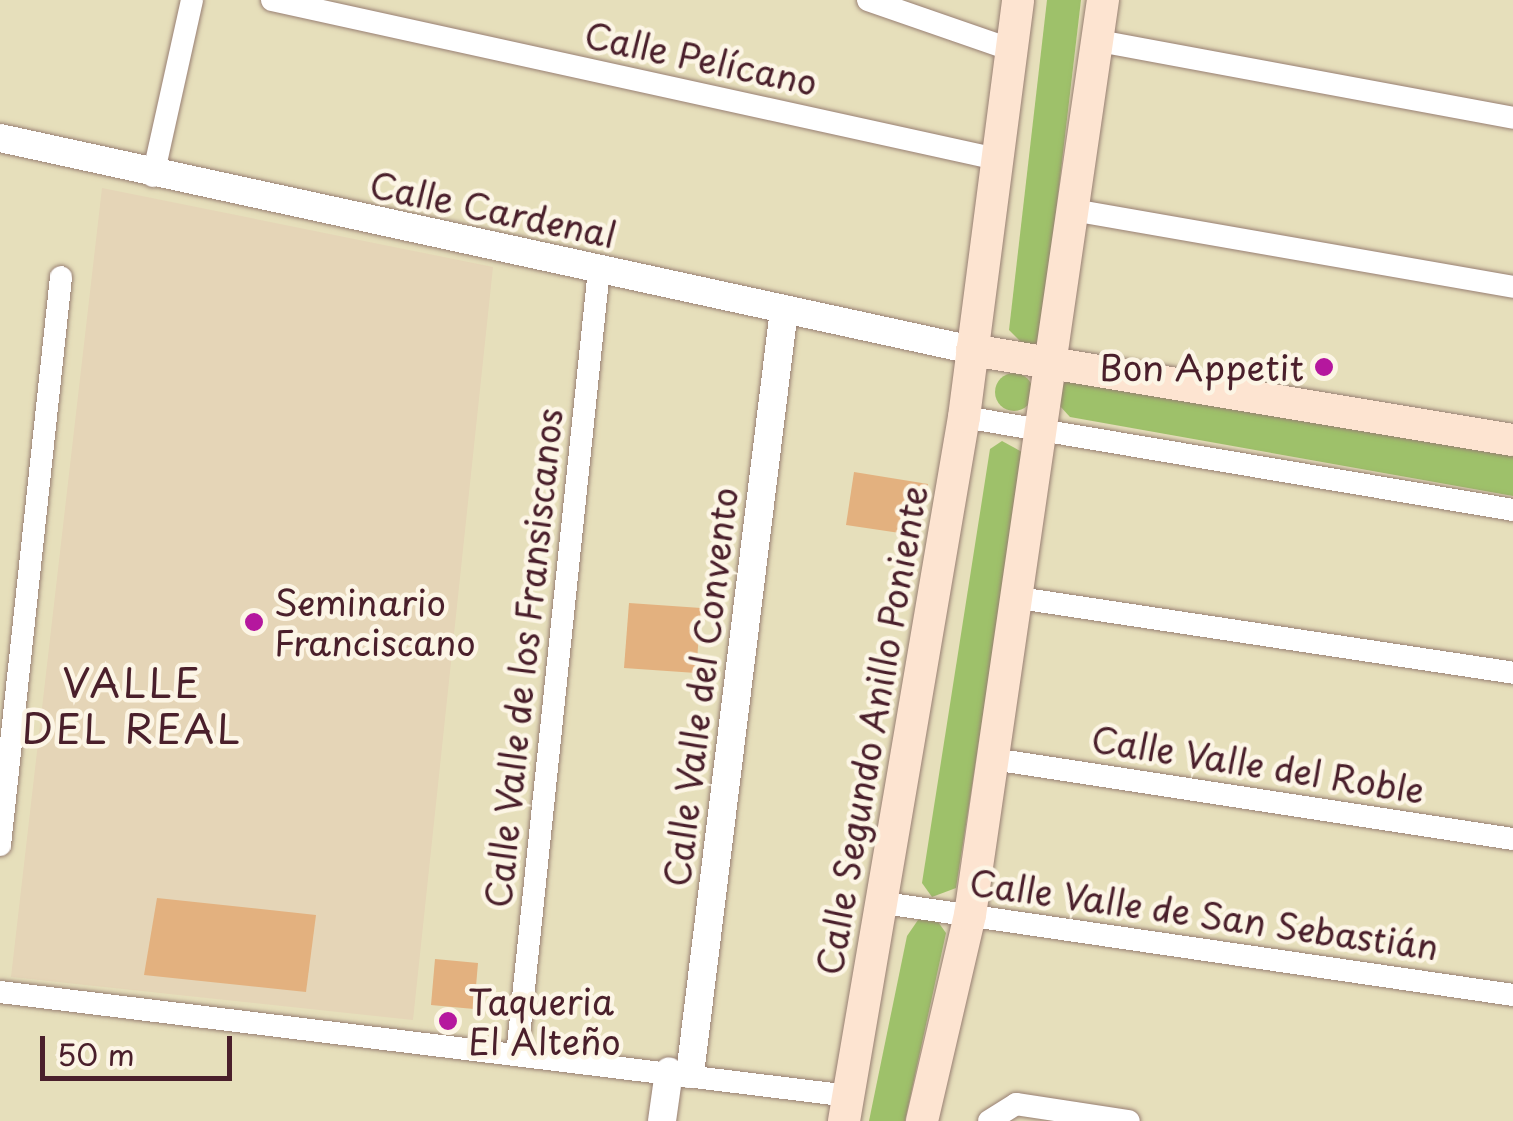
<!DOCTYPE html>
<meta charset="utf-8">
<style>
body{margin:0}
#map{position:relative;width:1513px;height:1121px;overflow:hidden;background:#e6dfbb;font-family:"Playpen Sans",sans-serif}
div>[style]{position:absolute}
.built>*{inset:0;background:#e5d5b7}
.green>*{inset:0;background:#9ec16a}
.round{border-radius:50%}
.building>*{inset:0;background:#e3b17f}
.roads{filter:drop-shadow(0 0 2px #987f73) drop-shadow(0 0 2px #987f73)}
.minor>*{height:22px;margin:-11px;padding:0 11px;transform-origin:11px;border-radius:11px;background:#fff}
.tertiary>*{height:28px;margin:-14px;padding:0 14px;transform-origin:14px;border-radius:14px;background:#fff}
.secondary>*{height:32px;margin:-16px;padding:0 16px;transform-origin:16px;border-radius:16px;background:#fde4d1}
.dots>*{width:28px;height:28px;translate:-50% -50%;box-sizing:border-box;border:5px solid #fcf5e5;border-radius:50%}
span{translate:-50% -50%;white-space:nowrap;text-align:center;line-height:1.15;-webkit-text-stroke:9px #fcf5e5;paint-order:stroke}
.street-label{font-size:35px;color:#4a1f2b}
.poi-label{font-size:35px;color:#4a1f2b}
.right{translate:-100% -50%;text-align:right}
.left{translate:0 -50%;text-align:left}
.quarter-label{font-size:40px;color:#4a1f2b;letter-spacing:2.5px}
.scale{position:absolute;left:40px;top:1036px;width:192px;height:45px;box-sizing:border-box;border:5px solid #4a1f2b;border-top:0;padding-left:12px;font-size:30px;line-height:35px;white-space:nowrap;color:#4a1f2b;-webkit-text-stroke:8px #fcf5e5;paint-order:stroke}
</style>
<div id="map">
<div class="built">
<i style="clip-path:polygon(102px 188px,493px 267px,413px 1020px,11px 977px)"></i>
</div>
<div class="green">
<i style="clip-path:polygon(1047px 0,1081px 0,1042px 331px,1040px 343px,1025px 346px,1009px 330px)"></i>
<i class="round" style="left:995px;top:373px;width:38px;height:38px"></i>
<i style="clip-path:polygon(1062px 379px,1513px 455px,1513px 496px,1070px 417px,1059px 405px)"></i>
<i style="clip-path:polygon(1002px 441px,1024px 453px,956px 888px,932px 897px,922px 883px,990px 449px)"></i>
<i style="clip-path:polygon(936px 919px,946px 933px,905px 1121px,869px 1121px,907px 936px,918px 920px)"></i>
</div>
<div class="building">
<i style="clip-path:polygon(854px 472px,928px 484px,920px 536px,846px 525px)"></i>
<i style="clip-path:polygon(629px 603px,701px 608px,696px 673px,624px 668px)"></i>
<i style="clip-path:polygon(157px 898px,316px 915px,306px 992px,144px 975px)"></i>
<i style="clip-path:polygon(435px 959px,478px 963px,474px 1009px,431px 1005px)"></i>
</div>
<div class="roads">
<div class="minor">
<i style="left:272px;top:0;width:742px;rotate:12.37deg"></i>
<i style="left:868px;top:0;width:152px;rotate:19.1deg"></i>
<i style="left:1099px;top:41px;width:421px;rotate:10.5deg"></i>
<i style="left:153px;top:176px;width:180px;rotate:-77.5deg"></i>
<i style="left:1073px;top:210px;width:447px;rotate:9.9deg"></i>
<i style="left:964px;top:417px;width:557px;rotate:9.61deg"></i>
<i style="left:1019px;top:598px;width:500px;rotate:8.6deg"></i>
<i style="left:993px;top:759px;width:526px;rotate:8.75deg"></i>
<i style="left:0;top:845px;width:571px;rotate:-83.87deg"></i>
<i style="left:884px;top:903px;width:636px;rotate:8.32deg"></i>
<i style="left:0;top:992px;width:855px;rotate:6.98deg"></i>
<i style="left:517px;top:1055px;width:789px;rotate:-84.04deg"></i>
<i style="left:989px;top:1121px;width:32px;rotate:-32deg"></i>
<i style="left:1016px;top:1104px;width:114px;rotate:8.6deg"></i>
</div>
<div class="tertiary">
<i style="left:0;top:138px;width:995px;rotate:12.3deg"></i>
<i style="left:690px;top:1074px;width:770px;rotate:-82.99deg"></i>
<i style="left:662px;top:1121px;width:50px;rotate:-82deg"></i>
</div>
<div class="secondary">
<i style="left:972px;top:350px;width:548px;rotate:9.45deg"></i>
<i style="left:844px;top:1121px;width:714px;rotate:-80.33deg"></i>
<i style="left:964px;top:417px;width:420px;rotate:-82.6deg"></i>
<i style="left:922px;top:1121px;width:212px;rotate:-76.9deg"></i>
<i style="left:970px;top:915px;width:925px;rotate:-81.73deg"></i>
</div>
</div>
<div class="dots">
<i style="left:1324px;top:367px;background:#b5179e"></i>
<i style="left:254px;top:622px;background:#b5179e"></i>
<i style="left:448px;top:1021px;background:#b5179e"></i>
</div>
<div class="street-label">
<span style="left:701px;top:58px;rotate:12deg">Calle Pelícano</span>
<span style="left:493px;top:209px;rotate:12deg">Calle Cardenal</span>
<span style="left:523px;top:658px;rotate:-84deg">Calle Valle de los Fransiscanos</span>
<span style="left:700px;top:687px;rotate:-83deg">Calle Valle del Convento</span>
<span style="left:871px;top:730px;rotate:-80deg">Calle Segundo Anillo Poniente</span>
<span style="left:1258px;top:764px;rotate:9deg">Calle Valle del Roble</span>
<span style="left:1204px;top:914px;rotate:8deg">Calle Valle de San Sebastián</span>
</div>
<div class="poi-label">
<span class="right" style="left:1304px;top:367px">Bon Appetit</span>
<span class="left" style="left:274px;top:622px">Seminario<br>Franciscano</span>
<span class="left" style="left:468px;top:1021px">Taqueria<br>El Alteño</span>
</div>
<div class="quarter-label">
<span style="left:132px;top:705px">VALLE<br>DEL REAL</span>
</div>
<div class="scale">50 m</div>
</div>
